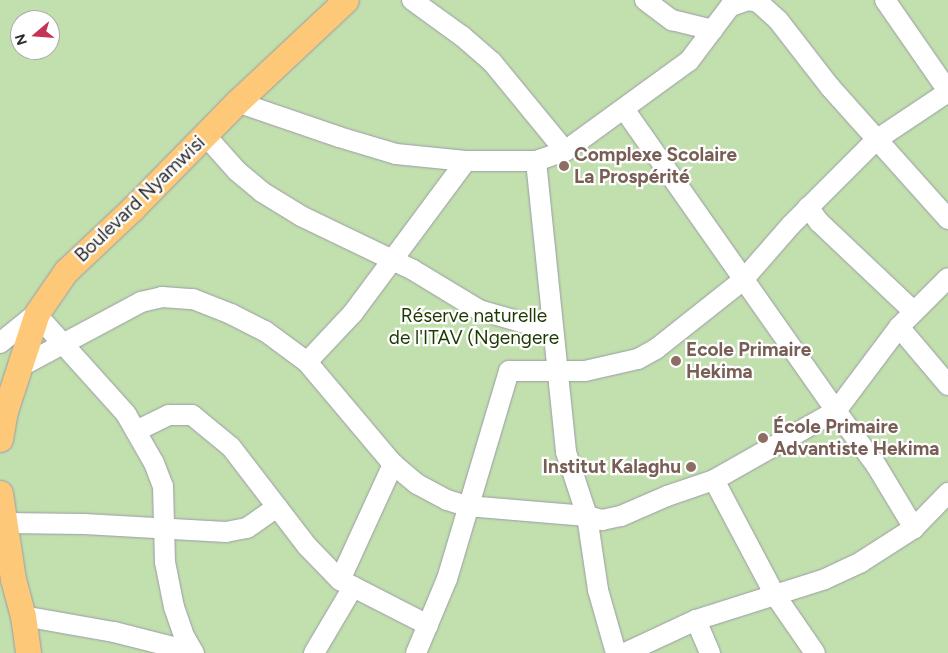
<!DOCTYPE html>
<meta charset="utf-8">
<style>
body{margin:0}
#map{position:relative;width:948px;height:653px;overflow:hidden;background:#f1f3fc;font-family:Figtree,sans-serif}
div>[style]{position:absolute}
.green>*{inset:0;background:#c2dfae}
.roads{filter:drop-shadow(0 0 1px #9a9ca4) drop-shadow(0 0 1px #9a9ca4)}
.minor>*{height:20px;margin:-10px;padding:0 10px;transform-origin:10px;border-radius:10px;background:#fff}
.major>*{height:25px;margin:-12.5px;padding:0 12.5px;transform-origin:12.5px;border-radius:12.5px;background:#fec879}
.dots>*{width:14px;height:14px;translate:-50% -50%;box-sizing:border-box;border:2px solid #fff;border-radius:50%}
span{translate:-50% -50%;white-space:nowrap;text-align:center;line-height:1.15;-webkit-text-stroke:4.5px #fff;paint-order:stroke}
.education-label{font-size:19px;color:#785e54;font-weight:700}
.left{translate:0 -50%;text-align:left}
.right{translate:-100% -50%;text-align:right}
.street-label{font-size:19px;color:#28292c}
.park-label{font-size:19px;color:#1d3900}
.north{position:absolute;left:10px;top:10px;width:50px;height:50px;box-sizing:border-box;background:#fff;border:1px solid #a9a9ab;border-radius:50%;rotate:252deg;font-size:14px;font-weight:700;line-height:20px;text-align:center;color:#28292c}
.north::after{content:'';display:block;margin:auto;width:18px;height:22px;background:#c43455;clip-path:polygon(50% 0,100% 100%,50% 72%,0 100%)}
</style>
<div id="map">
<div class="green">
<i style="clip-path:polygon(evenodd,0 0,948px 0,948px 653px,0 653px,0 0,20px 20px,50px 20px,50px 50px,20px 50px,20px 20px)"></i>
</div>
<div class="roads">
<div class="minor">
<i style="left:412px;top:0;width:62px;rotate:35.8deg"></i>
<i style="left:462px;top:36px;width:40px;rotate:41deg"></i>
<i style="left:492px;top:62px;width:115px;rotate:50.6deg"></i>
<i style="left:645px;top:0;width:34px;rotate:37deg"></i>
<i style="left:672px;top:20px;width:42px;rotate:13.7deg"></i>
<i style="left:885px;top:0;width:111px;rotate:55.3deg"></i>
<i style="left:731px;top:6px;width:18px;rotate:-19deg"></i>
<i style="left:748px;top:0;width:10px;rotate:11deg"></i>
<i style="left:758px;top:2px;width:27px;rotate:42deg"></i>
<i style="left:778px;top:20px;width:85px;rotate:52.2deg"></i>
<i style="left:830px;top:87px;width:177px;rotate:48.2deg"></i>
<i style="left:237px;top:102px;width:108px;rotate:18.9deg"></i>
<i style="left:339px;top:137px;width:59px;rotate:16.6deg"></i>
<i style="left:396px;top:154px;width:70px;rotate:5.7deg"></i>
<i style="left:466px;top:161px;width:70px"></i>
<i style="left:536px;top:161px;width:31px;rotate:-19deg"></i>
<i style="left:565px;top:151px;width:153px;rotate:-36deg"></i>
<i style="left:689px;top:61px;width:76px;rotate:-53deg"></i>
<i style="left:624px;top:109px;width:369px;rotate:54.9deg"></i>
<i style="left:836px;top:411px;width:67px;rotate:53.5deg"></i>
<i style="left:876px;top:465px;width:74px;rotate:58.9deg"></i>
<i style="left:205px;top:135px;width:48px;rotate:48.4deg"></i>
<i style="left:237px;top:171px;width:33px;rotate:40deg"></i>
<i style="left:262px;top:192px;width:46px;rotate:31.6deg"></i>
<i style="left:301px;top:216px;width:124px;rotate:25.7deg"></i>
<i style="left:413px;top:270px;width:77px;rotate:31.2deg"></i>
<i style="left:479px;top:310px;width:76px;rotate:16deg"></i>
<i style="left:536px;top:161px;width:293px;rotate:84.1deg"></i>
<i style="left:566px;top:452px;width:67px;rotate:71.8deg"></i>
<i style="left:587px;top:516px;width:75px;rotate:81.5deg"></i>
<i style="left:598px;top:590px;width:66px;rotate:74.1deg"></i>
<i style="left:808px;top:207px;width:19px;rotate:54deg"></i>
<i style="left:819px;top:222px;width:129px;rotate:43.4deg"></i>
<i style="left:37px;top:315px;width:133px;rotate:48deg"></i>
<i style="left:126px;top:414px;width:56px;rotate:60.3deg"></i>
<i style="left:154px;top:463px;width:25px;rotate:69deg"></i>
<i style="left:163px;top:486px;width:76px;rotate:88.5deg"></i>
<i style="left:165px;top:562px;width:46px;rotate:78.7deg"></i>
<i style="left:174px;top:607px;width:31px;rotate:71deg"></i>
<i style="left:184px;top:636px;width:20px;rotate:60deg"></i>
<i style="left:899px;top:327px;width:76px;rotate:49.8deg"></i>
<i style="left:0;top:343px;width:48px;rotate:-39deg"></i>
<i style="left:307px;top:362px;width:67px;rotate:-46.8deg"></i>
<i style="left:353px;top:313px;width:189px;rotate:-53.4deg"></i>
<i style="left:18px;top:368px;width:140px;rotate:-28.2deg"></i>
<i style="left:141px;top:302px;width:22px;rotate:-13deg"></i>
<i style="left:162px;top:297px;width:31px;rotate:4deg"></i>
<i style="left:193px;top:299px;width:41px;rotate:21.5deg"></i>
<i style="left:231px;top:314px;width:38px;rotate:27deg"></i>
<i style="left:265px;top:331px;width:52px;rotate:36.4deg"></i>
<i style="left:307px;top:362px;width:133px;rotate:49.9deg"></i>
<i style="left:393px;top:464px;width:31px;rotate:40deg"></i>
<i style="left:417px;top:484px;width:34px;rotate:28deg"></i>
<i style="left:447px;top:500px;width:21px;rotate:17deg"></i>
<i style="left:467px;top:506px;width:120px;rotate:4.8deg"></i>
<i style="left:587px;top:516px;width:16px;rotate:15deg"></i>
<i style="left:602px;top:520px;width:19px;rotate:-12deg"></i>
<i style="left:621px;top:516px;width:50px;rotate:-23.5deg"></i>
<i style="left:667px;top:496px;width:50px;rotate:-18.8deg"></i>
<i style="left:714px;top:480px;width:140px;rotate:-29.5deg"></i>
<i style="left:836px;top:411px;width:105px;rotate:-53.1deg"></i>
<i style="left:899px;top:327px;width:69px;rotate:-45deg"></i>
<i style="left:136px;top:431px;width:37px;rotate:-26deg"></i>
<i style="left:169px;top:415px;width:23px"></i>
<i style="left:192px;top:415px;width:50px;rotate:39.4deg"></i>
<i style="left:231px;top:447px;width:125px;rotate:52.5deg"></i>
<i style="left:307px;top:546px;width:47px;rotate:45.9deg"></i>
<i style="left:340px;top:580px;width:99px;rotate:27.1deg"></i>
<i style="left:714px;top:480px;width:130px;rotate:62.1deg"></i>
<i style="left:775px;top:595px;width:70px;rotate:55.4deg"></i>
<i style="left:4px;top:523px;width:80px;rotate:0.7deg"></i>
<i style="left:84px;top:524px;width:142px;rotate:3.2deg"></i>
<i style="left:226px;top:532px;width:21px;rotate:-11deg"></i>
<i style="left:247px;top:528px;width:37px;rotate:-35deg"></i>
<i style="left:340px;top:580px;width:128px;rotate:-65.4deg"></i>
<i style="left:23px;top:616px;width:92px;rotate:10deg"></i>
<i style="left:114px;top:632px;width:81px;rotate:14.2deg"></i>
<i style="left:696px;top:620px;width:36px;rotate:67deg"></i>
<i style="left:314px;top:653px;width:77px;rotate:-59.4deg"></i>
<i style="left:416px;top:653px;width:80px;rotate:-67.3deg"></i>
<i style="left:447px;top:579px;width:217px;rotate:-73.4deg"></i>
<i style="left:509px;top:371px;width:76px"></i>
<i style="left:585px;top:371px;width:54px;rotate:-12.8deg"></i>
<i style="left:638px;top:359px;width:21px;rotate:-29deg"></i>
<i style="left:656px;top:349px;width:111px;rotate:-38.4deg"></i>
<i style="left:743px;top:280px;width:73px;rotate:-48.9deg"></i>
<i style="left:791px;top:225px;width:120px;rotate:-45deg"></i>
<i style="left:876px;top:140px;width:87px;rotate:-33.7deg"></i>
<i style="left:625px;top:653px;width:78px;rotate:-24.9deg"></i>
<i style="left:696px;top:620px;width:135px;rotate:-17.6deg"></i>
<i style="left:825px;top:579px;width:40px;rotate:-25deg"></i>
<i style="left:861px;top:562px;width:63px;rotate:-32.7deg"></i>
<i style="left:914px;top:528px;width:49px;rotate:-45.8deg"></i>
</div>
<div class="major">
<i style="left:0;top:439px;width:28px;rotate:-80deg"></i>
<i style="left:5px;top:411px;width:103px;rotate:-71.9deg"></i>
<i style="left:37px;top:313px;width:51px;rotate:-55.4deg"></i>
<i style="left:66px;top:271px;width:91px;rotate:-43.2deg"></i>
<i style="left:132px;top:209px;width:150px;rotate:-45.5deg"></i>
<i style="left:237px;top:102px;width:149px;rotate:-43.1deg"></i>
<i style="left:0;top:493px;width:87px;rotate:81.4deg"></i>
<i style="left:13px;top:579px;width:38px;rotate:75deg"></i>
<i style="left:23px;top:616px;width:37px;rotate:82deg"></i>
</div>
</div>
<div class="dots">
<i style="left:564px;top:166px;background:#8d6e63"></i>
<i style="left:676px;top:361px;background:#8d6e63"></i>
<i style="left:763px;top:438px;background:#8d6e63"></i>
<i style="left:691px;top:467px;background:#8d6e63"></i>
</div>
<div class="education-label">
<span class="left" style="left:574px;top:166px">Complexe Scolaire<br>La Prospérité</span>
<span class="left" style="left:686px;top:361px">Ecole Primaire<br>Hekima</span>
<span class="left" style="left:773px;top:438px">École Primaire<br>Advantiste Hekima</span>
<span class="right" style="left:681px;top:467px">Institut Kalaghu</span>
</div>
<div class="street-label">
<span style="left:140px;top:199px;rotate:-44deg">Boulevard Nyamwisi</span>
</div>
<div class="park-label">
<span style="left:474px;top:327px">Réserve naturelle<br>de l'ITAV (Ngengere</span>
</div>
<div class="north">N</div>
</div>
